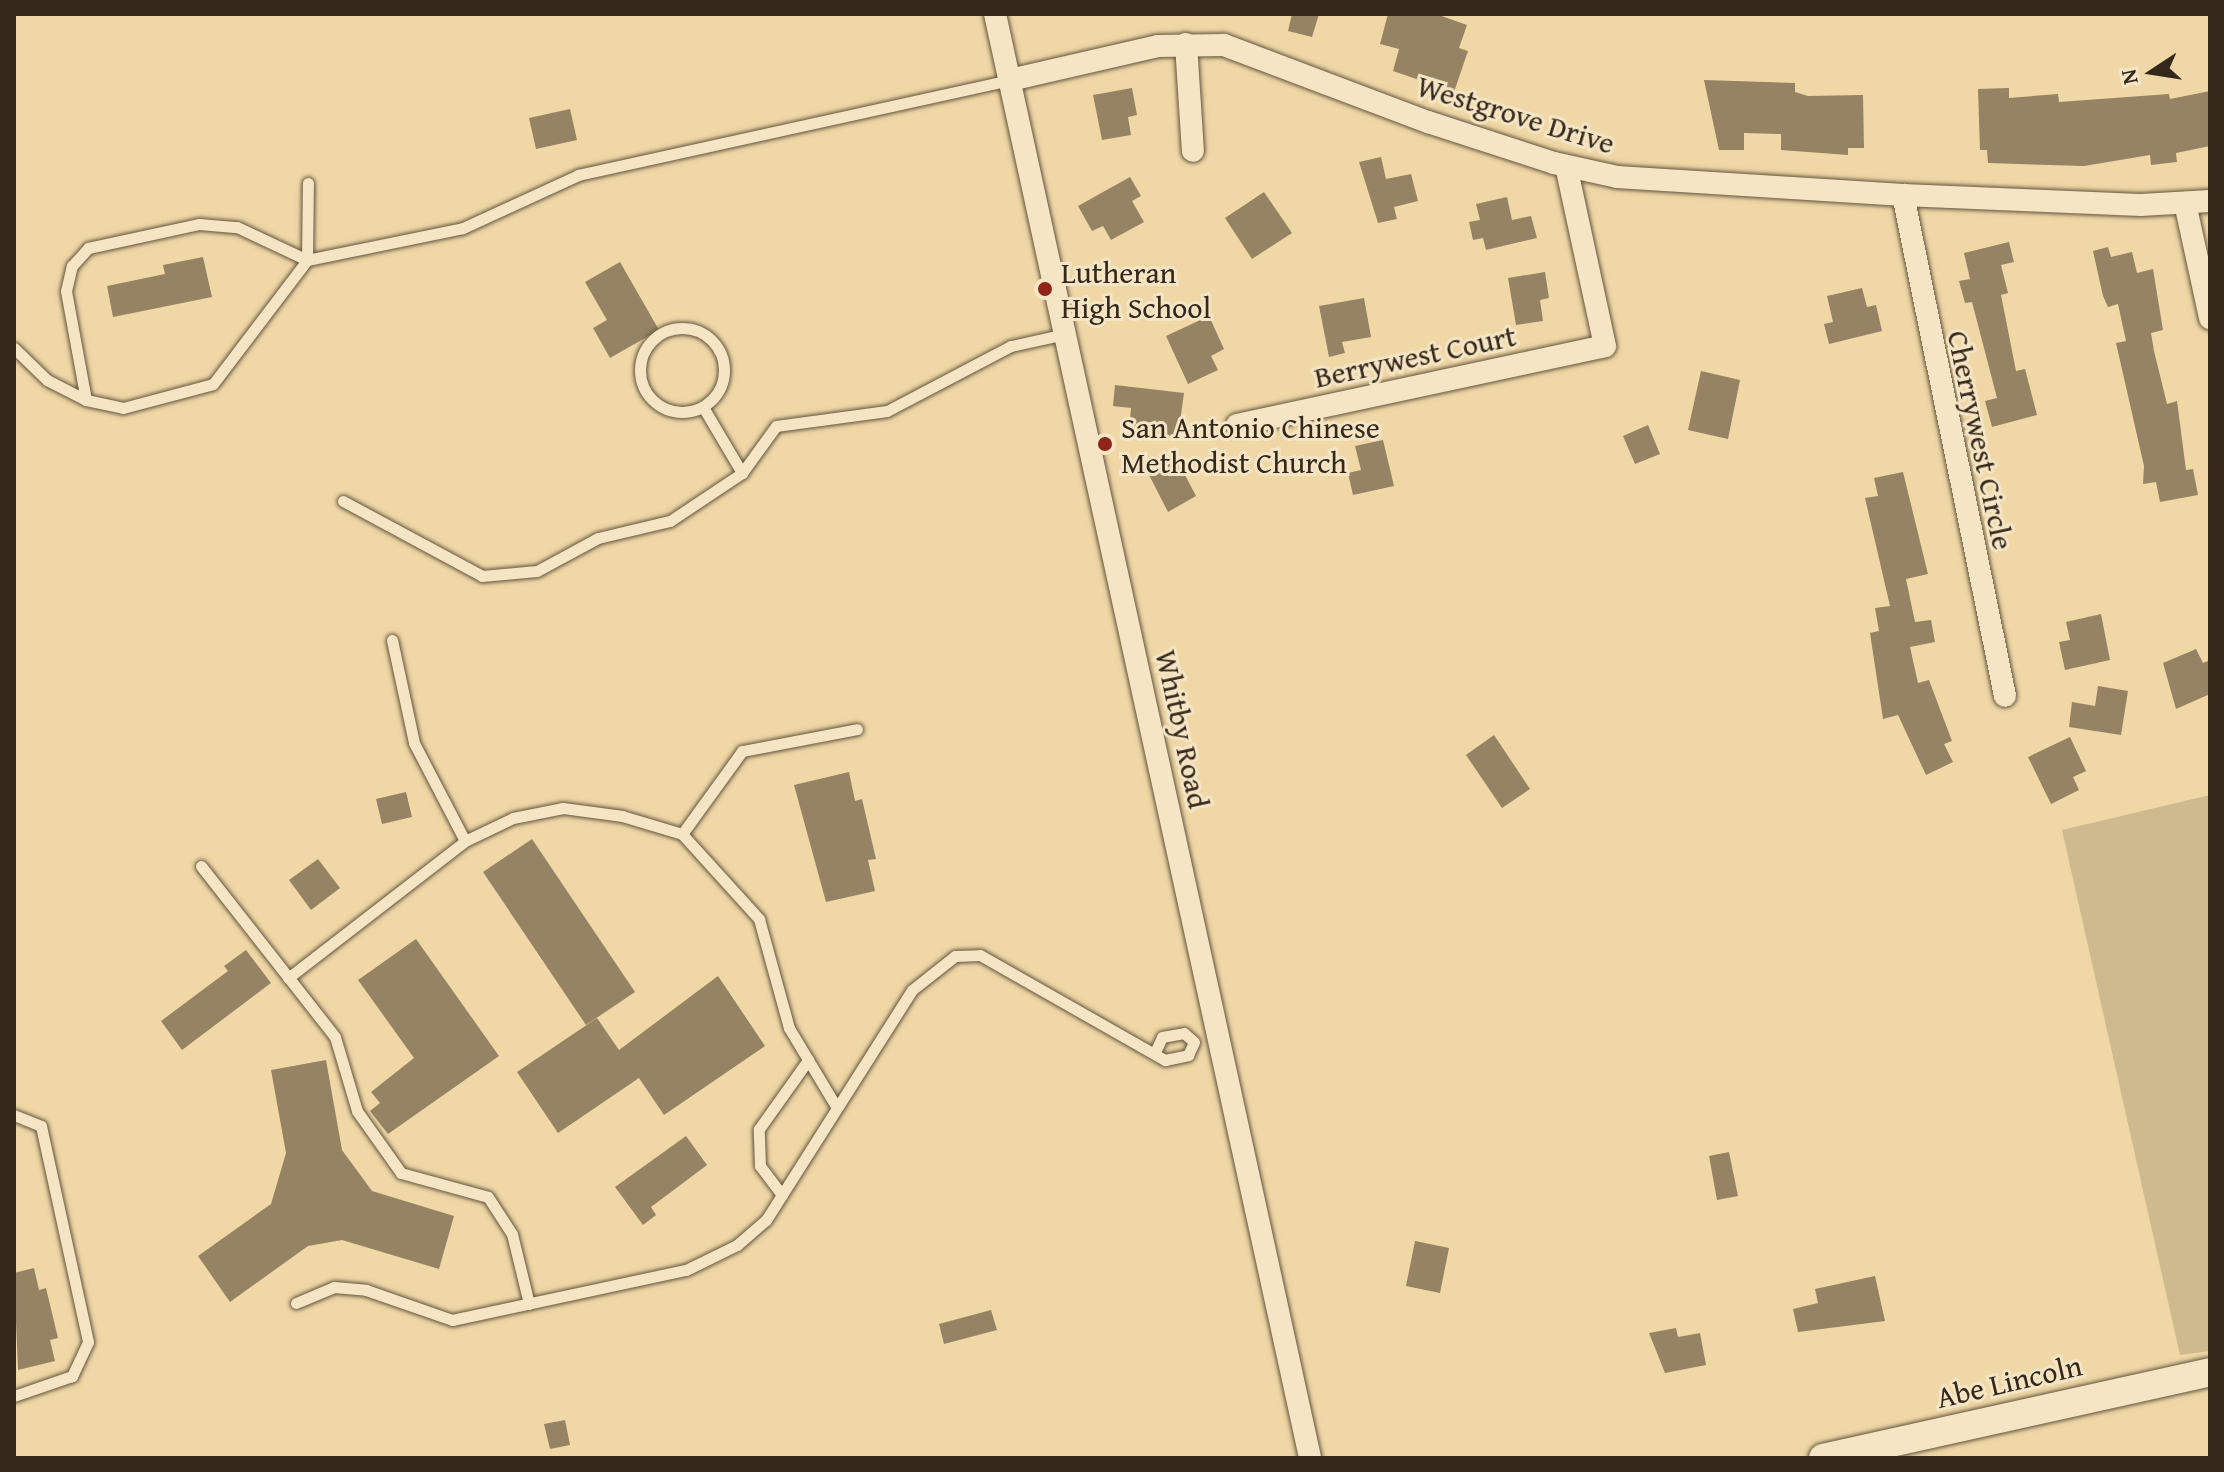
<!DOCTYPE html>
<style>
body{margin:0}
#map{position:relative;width:2224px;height:1472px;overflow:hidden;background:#efd7a6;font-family:"Gentium Book Plus",serif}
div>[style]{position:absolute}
.green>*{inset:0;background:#cfb98e}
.building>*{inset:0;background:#958363}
.roads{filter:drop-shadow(0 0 2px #63543e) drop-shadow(0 0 2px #63543e)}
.service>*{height:11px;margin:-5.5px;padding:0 5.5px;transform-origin:5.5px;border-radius:5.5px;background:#f5e5c5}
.service>.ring{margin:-5.5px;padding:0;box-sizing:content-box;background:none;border:11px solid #f5e5c5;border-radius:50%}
.minor>*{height:22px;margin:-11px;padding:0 11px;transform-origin:11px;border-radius:11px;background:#f5e5c5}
.tertiary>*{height:28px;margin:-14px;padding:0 14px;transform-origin:14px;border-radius:14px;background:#f5e5c5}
.dots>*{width:22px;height:22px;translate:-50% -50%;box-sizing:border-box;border:4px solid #f5e5c5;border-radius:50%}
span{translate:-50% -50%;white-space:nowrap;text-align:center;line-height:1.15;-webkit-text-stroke:6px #f5e5c5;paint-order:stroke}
.street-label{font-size:30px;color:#34281b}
.poi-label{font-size:30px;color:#34281b}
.left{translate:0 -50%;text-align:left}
.frame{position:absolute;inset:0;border:16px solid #34281b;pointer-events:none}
.north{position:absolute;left:2112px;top:32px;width:80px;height:80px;-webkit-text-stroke:6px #f5e5c5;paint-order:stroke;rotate:258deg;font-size:22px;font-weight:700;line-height:32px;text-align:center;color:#34281b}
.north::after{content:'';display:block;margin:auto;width:28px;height:36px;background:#34281b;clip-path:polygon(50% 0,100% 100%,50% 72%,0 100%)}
</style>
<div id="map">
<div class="green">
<i style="clip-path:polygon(2210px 795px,2210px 1351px,2180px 1355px,2062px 830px)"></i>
</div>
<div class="building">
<i style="clip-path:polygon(1292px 14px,1319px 14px,1312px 37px,1288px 31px)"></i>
<i style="clip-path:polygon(1388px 14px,1436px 14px,1467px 25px,1459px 48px,1468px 51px,1454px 92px,1393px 71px,1399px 49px,1380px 44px)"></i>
<i style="clip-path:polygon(1704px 80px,1795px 83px,1795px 92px,1808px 96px,1863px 95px,1864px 148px,1848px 148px,1848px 155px,1781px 150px,1781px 134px,1744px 133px,1744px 150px,1719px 150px)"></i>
<i style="clip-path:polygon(1132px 88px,1137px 115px,1128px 117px,1131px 135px,1102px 140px,1093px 95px)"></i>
<i style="clip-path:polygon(2009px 88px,2009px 98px,2058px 94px,2059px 102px,2169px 94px,2170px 99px,2210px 91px,2210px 146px,2176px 153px,2177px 162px,2151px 165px,2150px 155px,2084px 166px,1988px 163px,1987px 150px,1980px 150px,1978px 89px)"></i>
<i style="clip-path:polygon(570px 109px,577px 140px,536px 149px,529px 118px)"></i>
<i style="clip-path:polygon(1381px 157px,1386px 179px,1411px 174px,1418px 201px,1394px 207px,1397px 219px,1378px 223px,1359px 162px)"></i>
<i style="clip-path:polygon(1130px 177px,1141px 196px,1132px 201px,1144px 222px,1111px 240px,1103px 226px,1092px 231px,1078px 206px)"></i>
<i style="clip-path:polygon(1264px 192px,1292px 233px,1252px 259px,1225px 218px)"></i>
<i style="clip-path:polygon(1507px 197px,1512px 220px,1531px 216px,1537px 238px,1486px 250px,1483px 238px,1473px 240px,1469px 222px,1480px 220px,1476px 204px)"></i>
<i style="clip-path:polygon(2009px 242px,2014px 262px,2001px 265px,2008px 293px,2001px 295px,2016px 371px,2025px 369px,2037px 415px,1992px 427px,1985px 401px,1997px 398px,1972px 302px,1965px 303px,1959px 281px,1970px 279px,1964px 253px)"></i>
<i style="clip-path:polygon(2108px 247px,2111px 257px,2132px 252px,2137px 273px,2153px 269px,2163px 330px,2151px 333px,2154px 351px,2167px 404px,2177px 401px,2186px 470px,2193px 469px,2198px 495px,2160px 502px,2156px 482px,2143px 484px,2144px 466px,2116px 343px,2126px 341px,2118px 304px,2108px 307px,2103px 296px,2093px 251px)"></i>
<i style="clip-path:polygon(203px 257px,212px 297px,113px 317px,107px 286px,165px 274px,163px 265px)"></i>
<i style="clip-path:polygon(620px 262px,659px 330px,610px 358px,593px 328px,607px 320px,585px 282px)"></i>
<i style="clip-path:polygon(1545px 272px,1549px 298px,1540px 300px,1543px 321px,1516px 325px,1508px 278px)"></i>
<i style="clip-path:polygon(1862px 288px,1867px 307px,1876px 305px,1882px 331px,1829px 344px,1824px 324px,1833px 322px,1827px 296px)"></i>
<i style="clip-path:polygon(1364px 298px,1371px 337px,1342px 342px,1345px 353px,1329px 357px,1319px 306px)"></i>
<i style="clip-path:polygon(1209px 316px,1224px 349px,1211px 356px,1218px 370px,1188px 384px,1166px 336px)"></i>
<i style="clip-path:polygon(1701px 371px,1740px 380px,1728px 439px,1688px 430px)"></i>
<i style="clip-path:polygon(1115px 385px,1184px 393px,1178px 437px,1129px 431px,1131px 408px,1113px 406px)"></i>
<i style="clip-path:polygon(1648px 425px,1660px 454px,1635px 464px,1623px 436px)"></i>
<i style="clip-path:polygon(1383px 440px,1394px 486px,1353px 495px,1348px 473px,1361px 470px,1355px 446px)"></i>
<i style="clip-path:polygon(1175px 456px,1196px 496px,1168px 512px,1147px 471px)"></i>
<i style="clip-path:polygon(1903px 472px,1928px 574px,1906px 579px,1915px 622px,1931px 620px,1935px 642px,1910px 647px,1918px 683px,1929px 680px,1952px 741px,1944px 744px,1953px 762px,1926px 775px,1898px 715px,1883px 719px,1870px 633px,1879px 631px,1875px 608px,1890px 606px,1865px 498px,1878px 496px,1874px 478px)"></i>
<i style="clip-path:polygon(2101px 614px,2110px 660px,2065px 670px,2059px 642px,2070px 640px,2066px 622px)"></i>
<i style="clip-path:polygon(2196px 649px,2203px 663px,2210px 660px,2210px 694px,2176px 709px,2163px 663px)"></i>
<i style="clip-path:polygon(2098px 686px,2128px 691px,2121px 735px,2069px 727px,2072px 702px,2095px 706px)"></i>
<i style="clip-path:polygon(1494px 735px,1530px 789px,1502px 808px,1466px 755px)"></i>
<i style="clip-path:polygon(2070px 737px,2086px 771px,2073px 777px,2079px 790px,2051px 804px,2028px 757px)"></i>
<i style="clip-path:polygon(849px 772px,855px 801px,862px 799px,876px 859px,868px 860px,875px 891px,826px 902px,794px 785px)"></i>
<i style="clip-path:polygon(406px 792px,412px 817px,382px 824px,376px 799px)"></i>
<i style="clip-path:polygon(532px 839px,635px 992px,586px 1025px,483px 872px)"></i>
<i style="clip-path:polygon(318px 859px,340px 888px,311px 910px,289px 880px)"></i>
<i style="clip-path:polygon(416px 939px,499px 1056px,388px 1134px,370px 1111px,380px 1103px,371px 1092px,414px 1058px,358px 980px)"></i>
<i style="clip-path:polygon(246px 950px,271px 983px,182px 1050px,161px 1021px,228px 971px,224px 966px)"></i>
<i style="clip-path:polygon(718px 976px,765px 1046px,664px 1115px,639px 1078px,558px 1133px,517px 1072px,597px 1018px,619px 1050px)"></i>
<i style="clip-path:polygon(326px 1060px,342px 1150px,372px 1191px,454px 1216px,439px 1269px,342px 1240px,308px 1246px,230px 1302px,198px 1256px,271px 1204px,286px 1153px,271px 1070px)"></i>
<i style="clip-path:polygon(686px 1136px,707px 1165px,651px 1207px,656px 1215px,643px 1225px,615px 1187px)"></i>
<i style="clip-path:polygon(1729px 1152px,1738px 1196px,1717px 1200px,1709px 1156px)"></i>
<i style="clip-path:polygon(1415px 1241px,1449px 1248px,1440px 1293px,1406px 1286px)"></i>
<i style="clip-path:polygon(34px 1268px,39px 1290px,46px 1288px,58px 1338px,50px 1340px,55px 1361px,18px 1370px,14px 1273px)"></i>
<i style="clip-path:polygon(1875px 1276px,1885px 1321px,1798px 1332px,1793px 1309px,1818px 1303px,1815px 1289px)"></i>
<i style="clip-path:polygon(991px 1310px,997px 1330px,944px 1344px,939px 1324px)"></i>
<i style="clip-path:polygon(1676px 1328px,1678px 1337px,1700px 1333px,1706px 1365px,1665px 1373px,1649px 1333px)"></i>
<i style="clip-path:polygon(565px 1420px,570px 1445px,550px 1449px,544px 1424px)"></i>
</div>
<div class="roads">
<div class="service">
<i class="ring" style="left:640px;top:328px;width:73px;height:73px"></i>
<i style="left:14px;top:348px;width:46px;rotate:44.1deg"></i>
<i style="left:47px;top:380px;width:44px;rotate:27.1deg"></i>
<i style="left:86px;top:400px;width:38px;rotate:12deg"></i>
<i style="left:123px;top:408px;width:93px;rotate:-14.9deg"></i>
<i style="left:213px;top:384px;width:156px;rotate:-52.8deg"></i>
<i style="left:307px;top:260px;width:77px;rotate:-89.3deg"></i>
<i style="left:86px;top:400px;width:111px;rotate:-100.4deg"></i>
<i style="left:66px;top:291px;width:26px;rotate:-77deg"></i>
<i style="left:72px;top:266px;width:24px;rotate:-48deg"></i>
<i style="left:88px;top:248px;width:114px;rotate:-12.2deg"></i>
<i style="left:199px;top:224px;width:38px;rotate:5deg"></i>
<i style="left:237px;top:227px;width:77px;rotate:25.2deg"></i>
<i style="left:307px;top:260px;width:159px;rotate:-11.6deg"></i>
<i style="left:463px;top:228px;width:127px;rotate:-24.7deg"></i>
<i style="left:578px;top:175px;width:442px;rotate:-12.4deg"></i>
<i style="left:703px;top:407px;width:77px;rotate:59.4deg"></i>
<i style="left:343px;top:501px;width:158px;rotate:28.3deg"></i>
<i style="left:482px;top:576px;width:55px;rotate:-5.2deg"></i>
<i style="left:537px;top:571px;width:69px;rotate:-28.4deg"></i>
<i style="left:598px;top:538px;width:74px;rotate:-13.3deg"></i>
<i style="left:670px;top:521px;width:87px;rotate:-33.7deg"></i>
<i style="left:742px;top:473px;width:58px;rotate:-54.1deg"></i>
<i style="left:776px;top:426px;width:112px;rotate:-7.7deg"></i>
<i style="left:887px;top:411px;width:140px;rotate:-27.7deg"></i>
<i style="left:1011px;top:346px;width:55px;rotate:-12.5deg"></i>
<i style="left:392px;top:640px;width:105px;rotate:77.9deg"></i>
<i style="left:414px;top:743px;width:110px;rotate:62.5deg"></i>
<i style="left:682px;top:834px;width:115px;rotate:47.8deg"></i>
<i style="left:759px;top:919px;width:113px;rotate:74.6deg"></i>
<i style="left:789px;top:1028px;width:93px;rotate:59deg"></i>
<i style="left:201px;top:866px;width:217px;rotate:51.9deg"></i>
<i style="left:335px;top:1037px;width:77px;rotate:73.4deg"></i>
<i style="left:357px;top:1111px;width:76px;rotate:54.6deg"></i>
<i style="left:401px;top:1173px;width:90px;rotate:15.4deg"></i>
<i style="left:488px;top:1197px;width:44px;rotate:57deg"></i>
<i style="left:512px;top:1234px;width:72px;rotate:76.3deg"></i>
<i style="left:288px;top:978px;width:224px;rotate:-37.7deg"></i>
<i style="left:465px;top:841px;width:53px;rotate:-25.6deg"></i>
<i style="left:513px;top:818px;width:51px;rotate:-11.3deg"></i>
<i style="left:563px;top:808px;width:60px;rotate:7.7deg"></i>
<i style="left:622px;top:816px;width:63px;rotate:16.7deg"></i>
<i style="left:682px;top:834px;width:102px;rotate:-54.1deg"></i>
<i style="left:742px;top:751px;width:117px;rotate:-10.8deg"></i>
<i style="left:1156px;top:1050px;width:14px;rotate:-65deg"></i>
<i style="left:1162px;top:1037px;width:22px;rotate:-10deg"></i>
<i style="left:1184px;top:1033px;width:13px;rotate:42deg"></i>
<i style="left:14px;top:1115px;width:29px;rotate:22deg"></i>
<i style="left:41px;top:1126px;width:221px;rotate:77.7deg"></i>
<i style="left:88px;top:1342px;width:38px;rotate:115deg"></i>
<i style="left:72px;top:1376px;width:61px;rotate:161deg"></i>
<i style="left:782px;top:1195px;width:36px;rotate:-127deg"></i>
<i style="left:760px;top:1166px;width:37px;rotate:-92deg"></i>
<i style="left:759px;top:1129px;width:85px;rotate:-54.6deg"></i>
<i style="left:296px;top:1303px;width:41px;rotate:-22.8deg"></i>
<i style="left:334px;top:1287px;width:32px;rotate:5deg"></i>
<i style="left:366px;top:1290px;width:91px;rotate:19.2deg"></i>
<i style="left:452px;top:1320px;width:239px;rotate:-12.1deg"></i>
<i style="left:686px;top:1270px;width:57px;rotate:-26.1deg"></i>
<i style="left:737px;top:1245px;width:38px;rotate:-41deg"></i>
<i style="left:766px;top:1220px;width:272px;rotate:-57.6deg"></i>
<i style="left:912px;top:990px;width:55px;rotate:-38.3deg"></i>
<i style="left:955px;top:956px;width:25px;rotate:-2deg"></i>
<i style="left:980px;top:955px;width:213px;rotate:29.6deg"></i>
<i style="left:1165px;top:1060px;width:24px;rotate:-12deg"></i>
<i style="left:1188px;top:1055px;width:14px;rotate:-65deg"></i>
</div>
<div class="minor">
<i style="left:995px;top:14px;width:1478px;rotate:77.69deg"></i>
<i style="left:1186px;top:44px;width:107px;rotate:86.3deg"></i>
<i style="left:1010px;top:80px;width:152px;rotate:-12.9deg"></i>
<i style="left:1158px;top:46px;width:66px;rotate:-0.9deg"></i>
<i style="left:1224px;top:45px;width:218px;rotate:20.7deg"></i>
<i style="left:1428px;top:122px;width:133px;rotate:18deg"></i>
<i style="left:1554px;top:163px;width:65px;rotate:12.5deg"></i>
<i style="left:1617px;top:177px;width:287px;rotate:3.6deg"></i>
<i style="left:1903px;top:195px;width:238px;rotate:2.4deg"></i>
<i style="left:2141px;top:205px;width:69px;rotate:-3.3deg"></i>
<i style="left:1903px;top:195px;width:511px;rotate:78.49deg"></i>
<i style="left:2185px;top:203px;width:118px;rotate:77.7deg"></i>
<i style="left:1237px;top:425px;width:376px;rotate:-12.1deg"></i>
<i style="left:1605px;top:346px;width:184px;rotate:-102.2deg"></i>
</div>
<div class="tertiary">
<i style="left:1823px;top:1458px;width:396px;rotate:-12.5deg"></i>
</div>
</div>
<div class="dots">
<i style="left:1045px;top:289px;background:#8f2418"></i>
<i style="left:1105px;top:444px;background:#8f2418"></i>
</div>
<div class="street-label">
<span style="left:1516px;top:114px;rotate:17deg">Westgrove Drive</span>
<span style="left:1415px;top:356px;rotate:-12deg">Berrywest Court</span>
<span style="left:1981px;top:440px;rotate:78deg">Cherrywest Circle</span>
<span style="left:1183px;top:729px;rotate:78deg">Whitby Road</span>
<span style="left:2009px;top:1381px;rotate:-13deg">Abe Lincoln</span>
</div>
<div class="poi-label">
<span class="left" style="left:1061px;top:289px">Lutheran<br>High School</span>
<span class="left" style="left:1121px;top:444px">San Antonio Chinese<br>Methodist Church</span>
</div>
<div class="frame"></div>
<div class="north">N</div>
</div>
